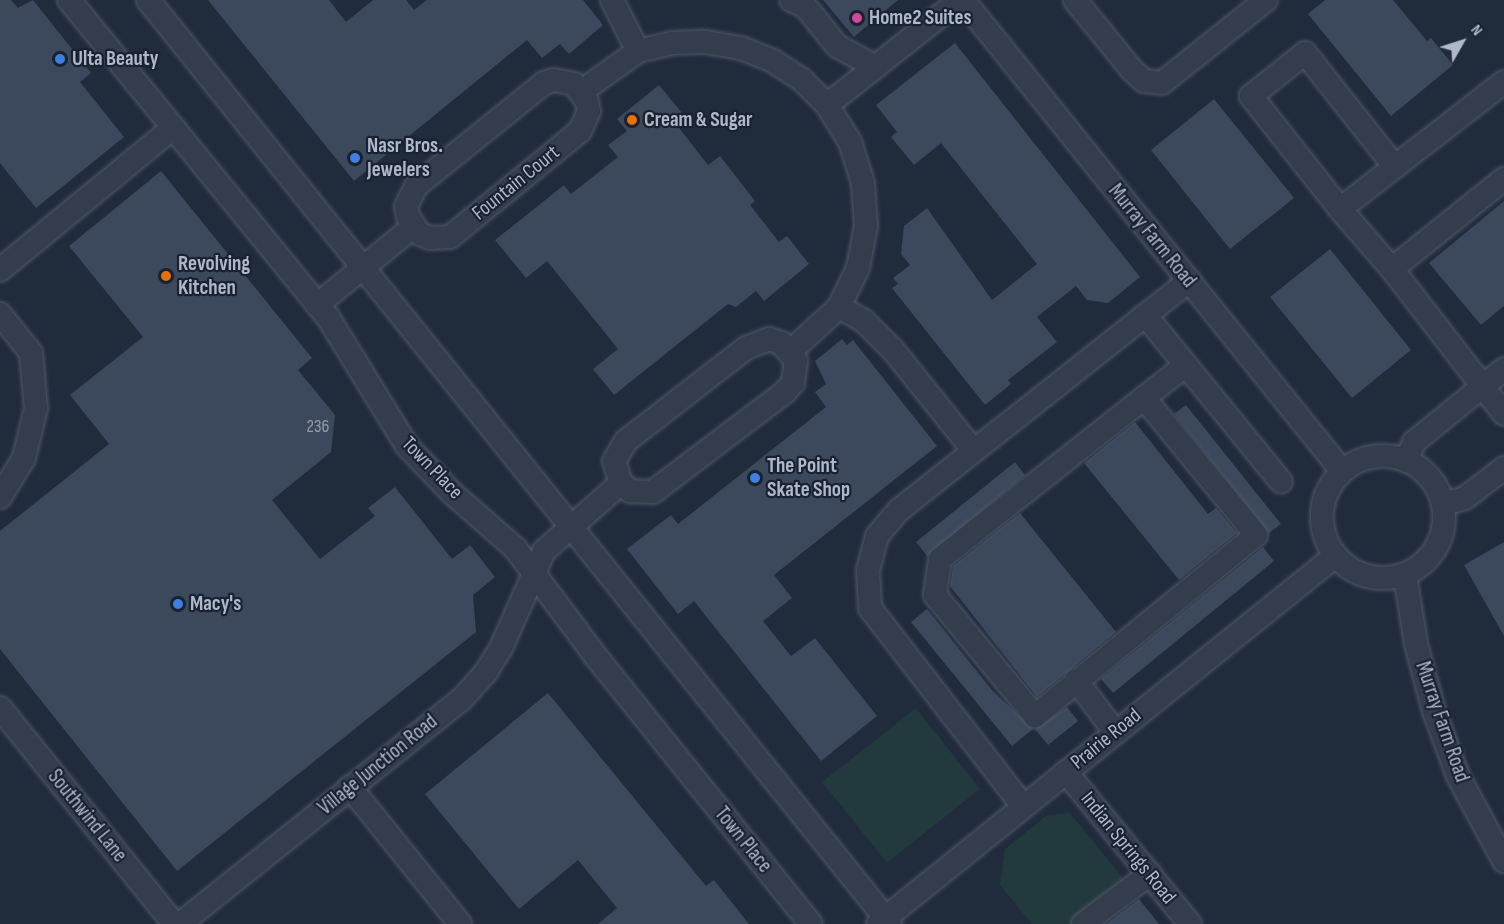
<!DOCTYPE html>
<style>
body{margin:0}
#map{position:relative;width:1504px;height:924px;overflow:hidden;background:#202b3c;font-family:"Sofia Sans Condensed",sans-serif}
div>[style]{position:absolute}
.green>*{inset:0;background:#22393d}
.building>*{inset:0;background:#3c495c}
.roads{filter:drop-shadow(0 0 2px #4f5867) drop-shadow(0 0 2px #4f5867)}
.minor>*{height:22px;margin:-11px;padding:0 11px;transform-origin:11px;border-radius:11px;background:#343d4c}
.minor>.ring{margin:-11px;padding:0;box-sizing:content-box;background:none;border:22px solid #343d4c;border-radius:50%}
.dots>*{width:16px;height:16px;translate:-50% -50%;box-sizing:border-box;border:3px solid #192231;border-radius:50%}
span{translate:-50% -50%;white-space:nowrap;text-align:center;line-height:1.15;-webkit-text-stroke:4.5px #192231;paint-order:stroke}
.number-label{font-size:18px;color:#929cad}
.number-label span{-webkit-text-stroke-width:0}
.poi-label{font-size:21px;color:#afb8c8;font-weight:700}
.left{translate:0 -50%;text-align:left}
.street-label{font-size:21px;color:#afb8c8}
.north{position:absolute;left:1432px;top:12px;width:60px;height:60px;-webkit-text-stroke:4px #192231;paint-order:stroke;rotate:51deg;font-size:16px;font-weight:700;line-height:24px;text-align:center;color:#afb8c8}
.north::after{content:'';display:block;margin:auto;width:21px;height:27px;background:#afb8c8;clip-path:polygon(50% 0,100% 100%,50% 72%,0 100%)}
</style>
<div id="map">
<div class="green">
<i style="clip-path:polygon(916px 708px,980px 789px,887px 863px,822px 782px)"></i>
<i style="clip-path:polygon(1070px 813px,1127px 883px,1076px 924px,1032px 924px,1000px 885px,1005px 849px,1047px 815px)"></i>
</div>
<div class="building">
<i style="clip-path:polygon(0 0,11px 0,18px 8px,33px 0,91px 73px,80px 82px,124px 137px,36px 208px,0 163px)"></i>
<i style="clip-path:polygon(208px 0,329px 0,346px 22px,373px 0,406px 0,414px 10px,427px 0,583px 0,603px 25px,569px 54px,560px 44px,542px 58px,527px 40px,354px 181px)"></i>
<i style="clip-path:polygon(823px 0,898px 0,854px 37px)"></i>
<i style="clip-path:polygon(1325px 0,1393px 0,1427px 41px,1431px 38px,1453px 65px,1391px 116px,1308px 14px)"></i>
<i style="clip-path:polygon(955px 43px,1140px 277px,1108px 303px,1087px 300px,1076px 286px,1037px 317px,1057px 342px,1008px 380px,1011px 384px,985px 405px,892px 288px,898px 284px,893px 278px,910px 265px,901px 254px,904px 226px,927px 208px,992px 300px,1037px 264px,941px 143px,914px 165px,891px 137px,897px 132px,876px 105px)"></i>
<i style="clip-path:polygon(659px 85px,682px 113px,673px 120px,708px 165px,720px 156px,755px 201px,750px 205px,779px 242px,787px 236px,809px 264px,764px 301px,756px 291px,736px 307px,728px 304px,614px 395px,593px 369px,618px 349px,547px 261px,526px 278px,495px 240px,564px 185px,571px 194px,618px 157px,608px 145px,627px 131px,617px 119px)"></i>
<i style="clip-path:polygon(1214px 99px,1294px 198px,1230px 249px,1151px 150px)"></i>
<i style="clip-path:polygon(161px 171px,312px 358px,298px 370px,335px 415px,331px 452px,272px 500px,320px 559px,375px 516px,368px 508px,395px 487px,452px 559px,470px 545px,495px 577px,473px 595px,476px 632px,177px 871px,0 649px,0 531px,109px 444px,70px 395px,143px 337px,69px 246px)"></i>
<i style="clip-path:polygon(1504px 201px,1504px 306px,1481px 325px,1429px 263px)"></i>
<i style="clip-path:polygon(1330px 249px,1411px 350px,1352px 398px,1270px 297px)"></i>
<i style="clip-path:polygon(842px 339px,847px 345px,853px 340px,937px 446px,774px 575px,792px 598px,763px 621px,791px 656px,815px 638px,877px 716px,821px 761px,694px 601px,678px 614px,627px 549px,671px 515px,678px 524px,826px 407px,815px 392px,826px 384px,815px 361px)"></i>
<i style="clip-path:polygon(1186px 405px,1281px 524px,1269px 533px,1174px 414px)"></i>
<i style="clip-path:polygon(1135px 422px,1208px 514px,1216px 508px,1237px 533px,1179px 580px,1084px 463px)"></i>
<i style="clip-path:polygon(1015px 462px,1025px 475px,927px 556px,916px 542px)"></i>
<i style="clip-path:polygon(1020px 513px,1116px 632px,1037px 697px,950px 586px,953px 566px)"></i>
<i style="clip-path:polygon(1504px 542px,1504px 636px,1464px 565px)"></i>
<i style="clip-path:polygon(1263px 547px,1274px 561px,1113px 693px,1101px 679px)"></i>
<i style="clip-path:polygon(927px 609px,992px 690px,1033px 729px,1012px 746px,911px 622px)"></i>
<i style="clip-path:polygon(548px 693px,706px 886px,714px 880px,749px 924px,598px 924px,617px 908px,578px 860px,519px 909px,425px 794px)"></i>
<i style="clip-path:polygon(1067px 707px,1078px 721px,1048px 745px,1035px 729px)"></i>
<i style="clip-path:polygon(1139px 899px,1159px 924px,1106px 924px)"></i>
</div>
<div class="roads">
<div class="minor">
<i style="left:69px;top:0;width:412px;rotate:50.8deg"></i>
<i style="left:329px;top:319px;width:149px;rotate:58.4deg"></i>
<i style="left:407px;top:446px;width:65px;rotate:46.2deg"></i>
<i style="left:452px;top:493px;width:84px;rotate:41.1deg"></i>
<i style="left:515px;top:548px;width:137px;rotate:53.3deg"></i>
<i style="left:597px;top:658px;width:341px;rotate:51.2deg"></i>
<i style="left:148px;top:0;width:1185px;rotate:51.23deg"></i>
<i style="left:612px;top:0;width:57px;rotate:63deg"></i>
<i style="left:791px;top:0;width:15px;rotate:23deg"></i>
<i style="left:805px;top:6px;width:51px;rotate:51.3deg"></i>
<i style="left:837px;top:46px;width:44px;rotate:28.3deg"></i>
<i style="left:963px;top:0;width:605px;rotate:51.18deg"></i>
<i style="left:1075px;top:0;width:89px;rotate:50.9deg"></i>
<i style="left:1131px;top:69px;width:18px;rotate:43deg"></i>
<i style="left:1144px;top:81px;width:18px;rotate:6deg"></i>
<i style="left:1162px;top:83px;width:133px;rotate:-38.6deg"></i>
<i style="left:554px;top:80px;width:20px;rotate:11deg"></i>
<i style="left:574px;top:84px;width:21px;rotate:53deg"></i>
<i style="left:587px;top:101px;width:10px;rotate:79deg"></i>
<i style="left:589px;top:111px;width:22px;rotate:114deg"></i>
<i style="left:580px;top:131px;width:168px;rotate:140.8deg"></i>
<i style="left:450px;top:237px;width:20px;rotate:177deg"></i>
<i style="left:430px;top:238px;width:11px;rotate:-158deg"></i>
<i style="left:420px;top:234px;width:21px;rotate:-125deg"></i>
<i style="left:408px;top:217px;width:11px;rotate:-100deg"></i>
<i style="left:406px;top:206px;width:22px;rotate:-63deg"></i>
<i style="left:416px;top:186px;width:164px;rotate:-38.8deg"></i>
<i style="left:544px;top:83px;width:10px;rotate:-17deg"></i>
<i style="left:1504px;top:82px;width:207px;rotate:142.2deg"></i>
<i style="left:1340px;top:209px;width:79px;rotate:49.1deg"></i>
<i style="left:1392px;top:269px;width:183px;rotate:52.3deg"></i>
<i style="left:582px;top:91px;width:69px;rotate:-35.5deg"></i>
<i style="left:638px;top:51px;width:35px;rotate:-13deg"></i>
<i style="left:672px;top:43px;width:34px;rotate:-2deg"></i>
<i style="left:706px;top:42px;width:36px;rotate:10deg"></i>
<i style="left:741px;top:48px;width:35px;rotate:22deg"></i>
<i style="left:773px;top:61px;width:35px;rotate:33deg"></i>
<i style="left:802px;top:80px;width:35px;rotate:45deg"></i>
<i style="left:827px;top:105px;width:44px;rotate:58.1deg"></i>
<i style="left:850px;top:142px;width:43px;rotate:72.4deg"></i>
<i style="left:863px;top:183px;width:43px;rotate:86deg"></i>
<i style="left:866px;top:226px;width:43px;rotate:100.8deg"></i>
<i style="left:858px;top:268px;width:43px;rotate:116deg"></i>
<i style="left:839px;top:307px;width:65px;rotate:137.5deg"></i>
<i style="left:827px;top:105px;width:169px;rotate:-38.3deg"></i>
<i style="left:1340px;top:209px;width:144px;rotate:-128.2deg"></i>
<i style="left:1251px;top:96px;width:69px;rotate:-38.5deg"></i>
<i style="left:1305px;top:53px;width:145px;rotate:51.7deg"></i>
<i style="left:1392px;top:269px;width:144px;rotate:-38.8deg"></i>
<i style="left:0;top:270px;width:224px;rotate:-39.4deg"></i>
<i style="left:317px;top:305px;width:124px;rotate:-39.1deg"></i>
<i style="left:839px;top:307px;width:29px;rotate:29deg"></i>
<i style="left:864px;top:321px;width:41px;rotate:45deg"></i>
<i style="left:893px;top:350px;width:129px;rotate:51.3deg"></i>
<i style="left:0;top:314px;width:50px;rotate:51.5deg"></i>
<i style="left:31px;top:353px;width:55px;rotate:84.8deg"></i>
<i style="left:36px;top:408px;width:51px;rotate:103.5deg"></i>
<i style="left:24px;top:458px;width:46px;rotate:121.6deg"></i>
<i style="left:1145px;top:315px;width:215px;rotate:50.8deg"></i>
<i style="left:769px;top:339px;width:13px;rotate:18deg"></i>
<i style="left:781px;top:343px;width:23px;rotate:50deg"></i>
<i style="left:796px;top:361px;width:22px;rotate:98deg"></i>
<i style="left:793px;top:383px;width:12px;rotate:132deg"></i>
<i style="left:785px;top:392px;width:166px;rotate:142.9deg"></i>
<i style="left:653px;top:492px;width:23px;rotate:-178deg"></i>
<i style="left:630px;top:491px;width:12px;rotate:-138deg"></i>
<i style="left:621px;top:483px;width:23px;rotate:-108deg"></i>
<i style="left:614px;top:461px;width:23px;rotate:-59deg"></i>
<i style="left:626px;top:441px;width:152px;rotate:-37.8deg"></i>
<i style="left:746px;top:348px;width:25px;rotate:-21deg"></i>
<i style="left:1144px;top:398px;width:177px;rotate:50.7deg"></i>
<i style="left:1256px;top:535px;width:286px;rotate:140.7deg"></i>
<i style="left:1035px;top:716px;width:157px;rotate:-129.6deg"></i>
<i style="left:935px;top:595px;width:36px;rotate:-82deg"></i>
<i style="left:940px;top:559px;width:260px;rotate:-38.3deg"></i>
<i style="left:1144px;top:398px;width:53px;rotate:-38.2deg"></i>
<i class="ring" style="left:1322px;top:456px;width:100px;height:100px"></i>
<i style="left:1406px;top:461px;width:21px;rotate:-67deg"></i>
<i style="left:1414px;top:442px;width:116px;rotate:-39deg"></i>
<i style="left:1443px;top:504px;width:23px;rotate:-15deg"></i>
<i style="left:1465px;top:498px;width:49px;rotate:-37.6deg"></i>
<i style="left:1405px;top:575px;width:70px;rotate:80.9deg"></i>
<i style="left:1416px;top:644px;width:69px;rotate:75deg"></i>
<i style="left:1434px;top:711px;width:69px;rotate:69.7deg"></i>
<i style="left:1458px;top:776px;width:97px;rotate:61.6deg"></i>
<i style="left:1076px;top:680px;width:65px;rotate:53.1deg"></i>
<i style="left:0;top:708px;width:277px;rotate:51.1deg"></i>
<i style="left:1066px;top:772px;width:196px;rotate:50.8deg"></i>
<i style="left:350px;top:787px;width:176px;rotate:51.2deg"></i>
<i style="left:1023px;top:806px;width:250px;rotate:-127.7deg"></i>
<i style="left:870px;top:608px;width:38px;rotate:-93deg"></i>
<i style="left:868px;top:570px;width:35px;rotate:-75deg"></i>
<i style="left:877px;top:536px;width:34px;rotate:-50deg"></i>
<i style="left:899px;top:510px;width:370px;rotate:-38.3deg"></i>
<i style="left:180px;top:924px;width:359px;rotate:-38.6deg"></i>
<i style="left:461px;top:700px;width:38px;rotate:-48deg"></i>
<i style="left:486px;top:672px;width:28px;rotate:-58deg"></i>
<i style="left:501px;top:648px;width:106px;rotate:-66.1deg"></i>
<i style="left:544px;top:551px;width:103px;rotate:-41.4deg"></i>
<i style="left:878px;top:924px;width:587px;rotate:-38.84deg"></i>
<i style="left:1083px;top:924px;width:84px;rotate:-36.7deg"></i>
</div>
</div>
<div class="dots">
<i style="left:857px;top:18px;background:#d1479c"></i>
<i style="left:60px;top:59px;background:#3f7fe0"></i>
<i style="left:632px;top:120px;background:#e8710a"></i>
<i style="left:355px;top:158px;background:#3f7fe0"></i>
<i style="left:166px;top:276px;background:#e8710a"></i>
<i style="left:755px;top:478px;background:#3f7fe0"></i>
<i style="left:178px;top:604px;background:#3f7fe0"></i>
</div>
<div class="number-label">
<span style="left:318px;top:427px">236</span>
</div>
<div class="poi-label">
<span class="left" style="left:869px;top:18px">Home2 Suites</span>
<span class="left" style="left:72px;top:59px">Ulta Beauty</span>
<span class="left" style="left:644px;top:120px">Cream &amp; Sugar</span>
<span class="left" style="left:367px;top:158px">Nasr Bros.<br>Jewelers</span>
<span class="left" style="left:178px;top:276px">Revolving<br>Kitchen</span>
<span class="left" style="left:767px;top:478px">The Point<br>Skate Shop</span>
<span class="left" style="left:190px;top:604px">Macy's</span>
</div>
<div class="street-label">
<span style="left:516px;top:183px;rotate:-39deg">Fountain Court</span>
<span style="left:1152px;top:236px;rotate:51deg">Murray Farm Road</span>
<span style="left:432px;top:468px;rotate:46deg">Town Place</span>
<span style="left:1442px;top:722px;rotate:71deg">Murray Farm Road</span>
<span style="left:1106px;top:739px;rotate:-39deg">Prairie Road</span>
<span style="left:378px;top:765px;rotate:-39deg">Village Junction Road</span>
<span style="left:87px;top:816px;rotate:51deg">Southwind Lane</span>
<span style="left:743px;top:840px;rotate:51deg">Town Place</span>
<span style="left:1128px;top:848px;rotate:51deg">Indian Springs Road</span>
</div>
<div class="north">N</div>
</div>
